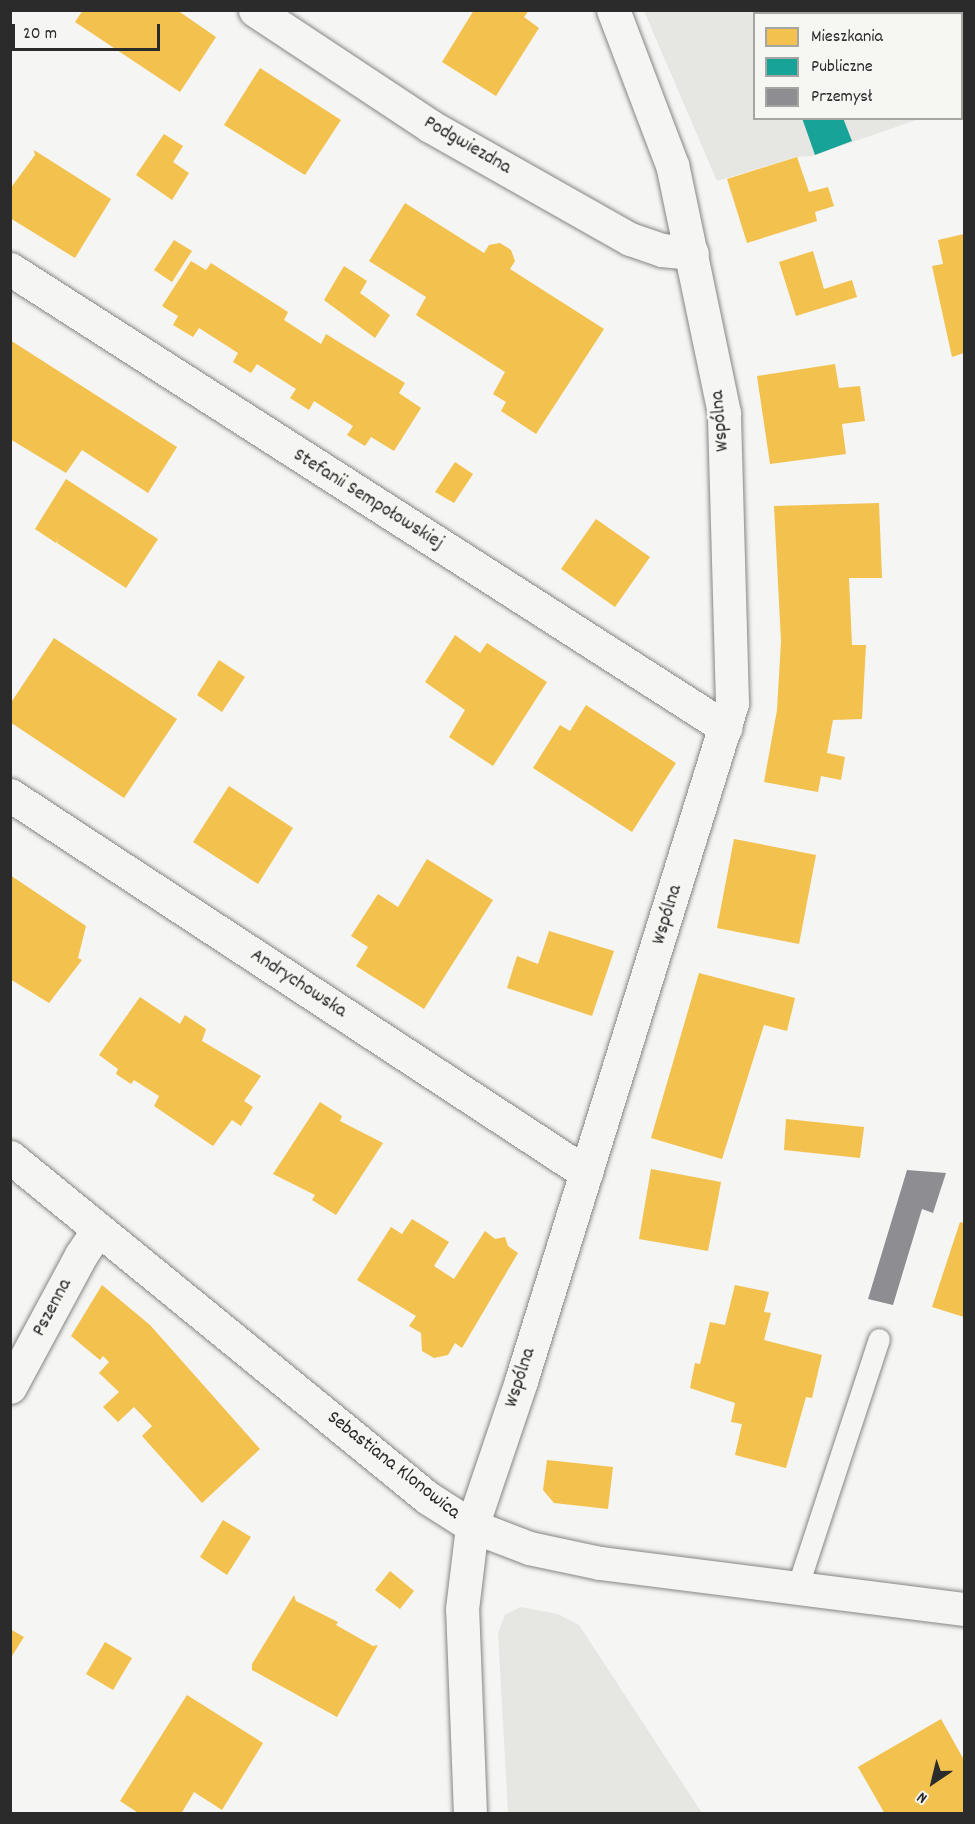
<!DOCTYPE html>
<meta charset="utf-8">
<style>
body{margin:0}
#map{position:relative;width:975px;height:1824px;overflow:hidden;background:#f5f5f3;font-family:Dekko,sans-serif}
div>[style]{position:absolute}
.green>*{inset:0;background:#e6e6e2}
.homes>*{inset:0;background:#f2c14e}
.public>*{inset:0;background:#17a398}
.industry>*{inset:0;background:#8d8d92}
.roads{filter:drop-shadow(0 0 2px #868685) drop-shadow(0 0 2px #868685)}
.service>*{height:21px;margin:-10.5px;padding:0 10.5px;transform-origin:10.5px;border-radius:10.5px;background:#f5f5f3}
.minor>*{height:33px;margin:-16.5px;padding:0 16.5px;transform-origin:16.5px;border-radius:16.5px;background:#f5f5f3}
.tertiary>*{height:33px;margin:-16.5px;padding:0 16.5px;transform-origin:16.5px;border-radius:16.5px;background:#f5f5f3}
span{translate:-50% -50%;white-space:nowrap;text-align:center;line-height:1.15;-webkit-text-stroke:6px #f6f6f2;paint-order:stroke}
.street-label{font-size:20px;color:#2b2b2b}
.frame{position:absolute;inset:0;border:12px solid #2b2b2b;pointer-events:none}
.legend{position:absolute;left:753px;top:12px;width:210px;height:108px;box-sizing:border-box;background:#f6f6f2;border:2px solid #a5a5a2;margin:0;padding:8px 10px;list-style:none;font-size:18px;color:#2b2b2b}
.legend li{display:flex;align-items:center;gap:12px;height:30px}
.legend b{width:30px;border:2px solid #a5a5a2}
.north{position:absolute;left:903px;top:1752px;width:60px;height:60px;-webkit-text-stroke:4px #f6f6f2;paint-order:stroke;rotate:215deg;font-size:16px;font-weight:700;line-height:24px;text-align:center;color:#2b2b2b}
.north::after{content:'';display:block;margin:auto;width:21px;height:27px;background:#2b2b2b;clip-path:polygon(50% 0,100% 100%,50% 72%,0 100%)}
.scale{position:absolute;left:12px;top:24px;width:148px;height:27px;box-sizing:border-box;border:3px solid #2b2b2b;border-top:0;padding-left:8px;font-size:18px;line-height:21px;white-space:nowrap;color:#2b2b2b;-webkit-text-stroke:4px #f6f6f2;paint-order:stroke}
</style>
<div id="map">
<div class="green">
<i style="clip-path:polygon(644px 11px,964px 11px,964px 27px,962px 28px,962px 14px,754px 14px,754px 118px,919px 119px,812px 156px,796px 157px,717px 181px)"></i>
<i style="clip-path:polygon(520px 1607px,558px 1614px,579px 1625px,702px 1813px,508px 1813px,498px 1633px,505px 1615px)"></i>
</div>
<div class="homes">
<i style="clip-path:polygon(83px 10px,177px 10px,216px 37px,180px 92px,75px 22px)"></i>
<i style="clip-path:polygon(474px 10px,529px 10px,524px 17px,539px 28px,496px 96px,442px 62px)"></i>
<i style="clip-path:polygon(260px 68px,341px 120px,305px 175px,224px 125px)"></i>
<i style="clip-path:polygon(164px 134px,183px 146px,173px 162px,189px 173px,172px 200px,136px 175px)"></i>
<i style="clip-path:polygon(34px 150px,111px 199px,75px 258px,10px 218px,10px 189px,35px 155px)"></i>
<i style="clip-path:polygon(797px 157px,809px 192px,828px 187px,834px 206px,815px 212px,817px 221px,747px 243px,727px 179px)"></i>
<i style="clip-path:polygon(405px 203px,484px 253px,489px 245px,500px 243px,511px 250px,515px 261px,510px 269px,604px 329px,536px 434px,501px 411px,506px 402px,493px 394px,505px 372px,416px 315px,426px 297px,369px 261px)"></i>
<i style="clip-path:polygon(964px 234px,964px 353px,952px 357px,932px 266px,943px 264px,938px 240px)"></i>
<i style="clip-path:polygon(174px 240px,192px 251px,172px 282px,154px 270px)"></i>
<i style="clip-path:polygon(813px 251px,824px 289px,852px 280px,857px 297px,796px 316px,779px 262px)"></i>
<i style="clip-path:polygon(191px 261px,206px 270px,211px 263px,288px 312px,284px 320px,321px 344px,326px 334px,405px 383px,399px 393px,421px 408px,394px 451px,371px 437px,365px 446px,347px 435px,353px 426px,314px 401px,309px 410px,290px 398px,296px 389px,257px 364px,251px 373px,233px 362px,238px 353px,199px 328px,193px 337px,173px 325px,178px 316px,162px 306px)"></i>
<i style="clip-path:polygon(344px 266px,367px 281px,360px 293px,390px 315px,375px 338px,324px 300px)"></i>
<i style="clip-path:polygon(10px 340px,177px 447px,148px 493px,82px 450px,66px 473px,10px 439px)"></i>
<i style="clip-path:polygon(835px 364px,839px 388px,860px 386px,865px 421px,842px 424px,846px 454px,770px 464px,757px 376px)"></i>
<i style="clip-path:polygon(455px 462px,473px 474px,454px 503px,435px 492px)"></i>
<i style="clip-path:polygon(66px 479px,158px 539px,126px 588px,57px 543px,59px 539px,56px 543px,35px 529px)"></i>
<i style="clip-path:polygon(879px 503px,882px 578px,849px 578px,852px 645px,866px 645px,862px 719px,833px 720px,827px 753px,845px 757px,841px 780px,821px 776px,818px 792px,764px 782px,777px 710px,781px 641px,774px 506px)"></i>
<i style="clip-path:polygon(596px 519px,650px 557px,615px 607px,561px 569px)"></i>
<i style="clip-path:polygon(455px 635px,480px 653px,487px 643px,547px 682px,493px 766px,449px 737px,465px 710px,425px 682px)"></i>
<i style="clip-path:polygon(54px 638px,177px 719px,124px 798px,10px 722px,10px 704px)"></i>
<i style="clip-path:polygon(219px 660px,245px 677px,222px 712px,197px 695px)"></i>
<i style="clip-path:polygon(586px 705px,676px 763px,632px 832px,533px 768px,560px 725px,570px 731px)"></i>
<i style="clip-path:polygon(229px 786px,293px 828px,258px 884px,193px 842px)"></i>
<i style="clip-path:polygon(734px 839px,816px 855px,799px 944px,717px 928px)"></i>
<i style="clip-path:polygon(427px 859px,493px 900px,424px 1009px,356px 966px,368px 947px,351px 936px,378px 894px,398px 907px)"></i>
<i style="clip-path:polygon(10px 875px,86px 926px,78px 958px,82px 960px,49px 1003px,10px 979px)"></i>
<i style="clip-path:polygon(549px 931px,614px 951px,592px 1016px,507px 988px,517px 956px,538px 964px)"></i>
<i style="clip-path:polygon(699px 973px,795px 998px,787px 1031px,764px 1025px,722px 1159px,651px 1138px)"></i>
<i style="clip-path:polygon(140px 997px,180px 1024px,185px 1015px,206px 1029px,202px 1041px,261px 1076px,244px 1101px,253px 1107px,241px 1126px,232px 1120px,213px 1146px,154px 1106px,159px 1096px,134px 1080px,131px 1084px,116px 1074px,118px 1069px,99px 1055px)"></i>
<i style="clip-path:polygon(320px 1102px,342px 1116px,340px 1121px,383px 1143px,336px 1215px,312px 1200px,315px 1195px,273px 1174px)"></i>
<i style="clip-path:polygon(786px 1119px,864px 1127px,860px 1158px,784px 1150px)"></i>
<i style="clip-path:polygon(651px 1169px,721px 1182px,708px 1251px,639px 1239px)"></i>
<i style="clip-path:polygon(412px 1219px,449px 1242px,434px 1266px,454px 1279px,485px 1231px,495px 1239px,505px 1237px,508px 1246px,518px 1253px,462px 1348px,455px 1343px,448px 1355px,434px 1358px,422px 1351px,421px 1333px,409px 1326px,416px 1316px,357px 1280px,391px 1227px,402px 1234px)"></i>
<i style="clip-path:polygon(960px 1222px,964px 1223px,964px 1317px,932px 1307px)"></i>
<i style="clip-path:polygon(102px 1285px,150px 1325px,260px 1449px,202px 1503px,142px 1436px,152px 1426px,134px 1407px,118px 1422px,103px 1407px,119px 1392px,99px 1373px,109px 1362px,103px 1356px,100px 1360px,71px 1336px)"></i>
<i style="clip-path:polygon(735px 1285px,769px 1292px,764px 1312px,771px 1313px,764px 1340px,822px 1355px,812px 1398px,806px 1397px,786px 1468px,735px 1455px,742px 1424px,731px 1422px,735px 1403px,690px 1388px,695px 1363px,700px 1364px,710px 1322px,725px 1325px)"></i>
<i style="clip-path:polygon(547px 1460px,613px 1467px,608px 1509px,554px 1503px,543px 1490px)"></i>
<i style="clip-path:polygon(223px 1520px,251px 1537px,227px 1575px,200px 1557px)"></i>
<i style="clip-path:polygon(390px 1571px,414px 1591px,400px 1609px,375px 1590px)"></i>
<i style="clip-path:polygon(294px 1595px,296px 1601px,338px 1622px,336px 1625px,373px 1646px,378px 1645px,337px 1717px,252px 1670px,252px 1664px)"></i>
<i style="clip-path:polygon(10px 1629px,24px 1637px,10px 1659px)"></i>
<i style="clip-path:polygon(105px 1642px,132px 1658px,113px 1690px,86px 1674px)"></i>
<i style="clip-path:polygon(187px 1695px,263px 1743px,222px 1810px,194px 1792px,181px 1814px,140px 1814px,120px 1801px)"></i>
<i style="clip-path:polygon(941px 1719px,964px 1760px,964px 1814px,885px 1814px,858px 1767px)"></i>
</div>
<div class="public">
<i style="clip-path:polygon(802px 118px,843px 118px,852px 141px,815px 155px)"></i>
</div>
<div class="industry">
<i style="clip-path:polygon(907px 1170px,946px 1173px,933px 1213px,922px 1209px,893px 1305px,868px 1299px)"></i>
</div>
<div class="roads">
<div class="service">
<i style="left:797px;top:1588px;width:262px;rotate:-71.8deg"></i>
</div>
<div class="minor">
<i style="left:255px;top:10px;width:210px;rotate:33.5deg"></i>
<i style="left:430px;top:126px;width:230px;rotate:29.5deg"></i>
<i style="left:630px;top:239px;width:34px;rotate:19deg"></i>
<i style="left:662px;top:250px;width:30px;rotate:6deg"></i>
<i style="left:10px;top:269px;width:850px;rotate:32.66deg"></i>
<i style="left:10px;top:795px;width:689px;rotate:33.27deg"></i>
<i style="left:10px;top:1387px;width:150px;rotate:-61.7deg"></i>
<i style="left:81px;top:1255px;width:30px;rotate:-56deg"></i>
<i style="left:470px;top:1814px;width:205px;rotate:-92.2deg"></i>
<i style="left:462px;top:1609px;width:84px;rotate:-83.1deg"></i>
<i style="left:472px;top:1526px;width:153px;rotate:-71.3deg"></i>
<i style="left:521px;top:1381px;width:710px;rotate:-72.71deg"></i>
<i style="left:732px;top:703px;width:290px;rotate:-91.6deg"></i>
<i style="left:724px;top:413px;width:253px;rotate:-101.8deg"></i>
<i style="left:672px;top:165px;width:166px;rotate:-110.8deg"></i>
</div>
<div class="tertiary">
<i style="left:10px;top:1157px;width:539px;rotate:39.21deg"></i>
<i style="left:428px;top:1498px;width:52px;rotate:32.5deg"></i>
<i style="left:472px;top:1526px;width:61px;rotate:21.1deg"></i>
<i style="left:529px;top:1548px;width:73px;rotate:11.9deg"></i>
<i style="left:600px;top:1563px;width:367px;rotate:7.2deg"></i>
</div>
</div>
<div class="street-label">
<span style="left:467px;top:146px;rotate:30deg">Podgwiezdna</span>
<span style="left:721px;top:421px;rotate:-95deg">Wspólna</span>
<span style="left:368px;top:500px;rotate:32deg">Stefanii Sempołowskiej</span>
<span style="left:668px;top:915px;rotate:-73deg">Wspólna</span>
<span style="left:298px;top:984px;rotate:33deg">Andrychowska</span>
<span style="left:53px;top:1308px;rotate:-62deg">Pszenna</span>
<span style="left:521px;top:1378px;rotate:-72deg">Wspólna</span>
<span style="left:393px;top:1466px;rotate:38deg">Sebastiana Klonowica</span>
</div>
<div class="frame"></div>
<ul class="legend">
<li><b style="height:16px;background:#f2c14e"></b>Mieszkania</li>
<li><b style="height:16px;background:#17a398"></b>Publiczne</li>
<li><b style="height:16px;background:#8d8d92"></b>Przemysł</li>
</ul>
<div class="north">N</div>
<div class="scale">20 m</div>
</div>
